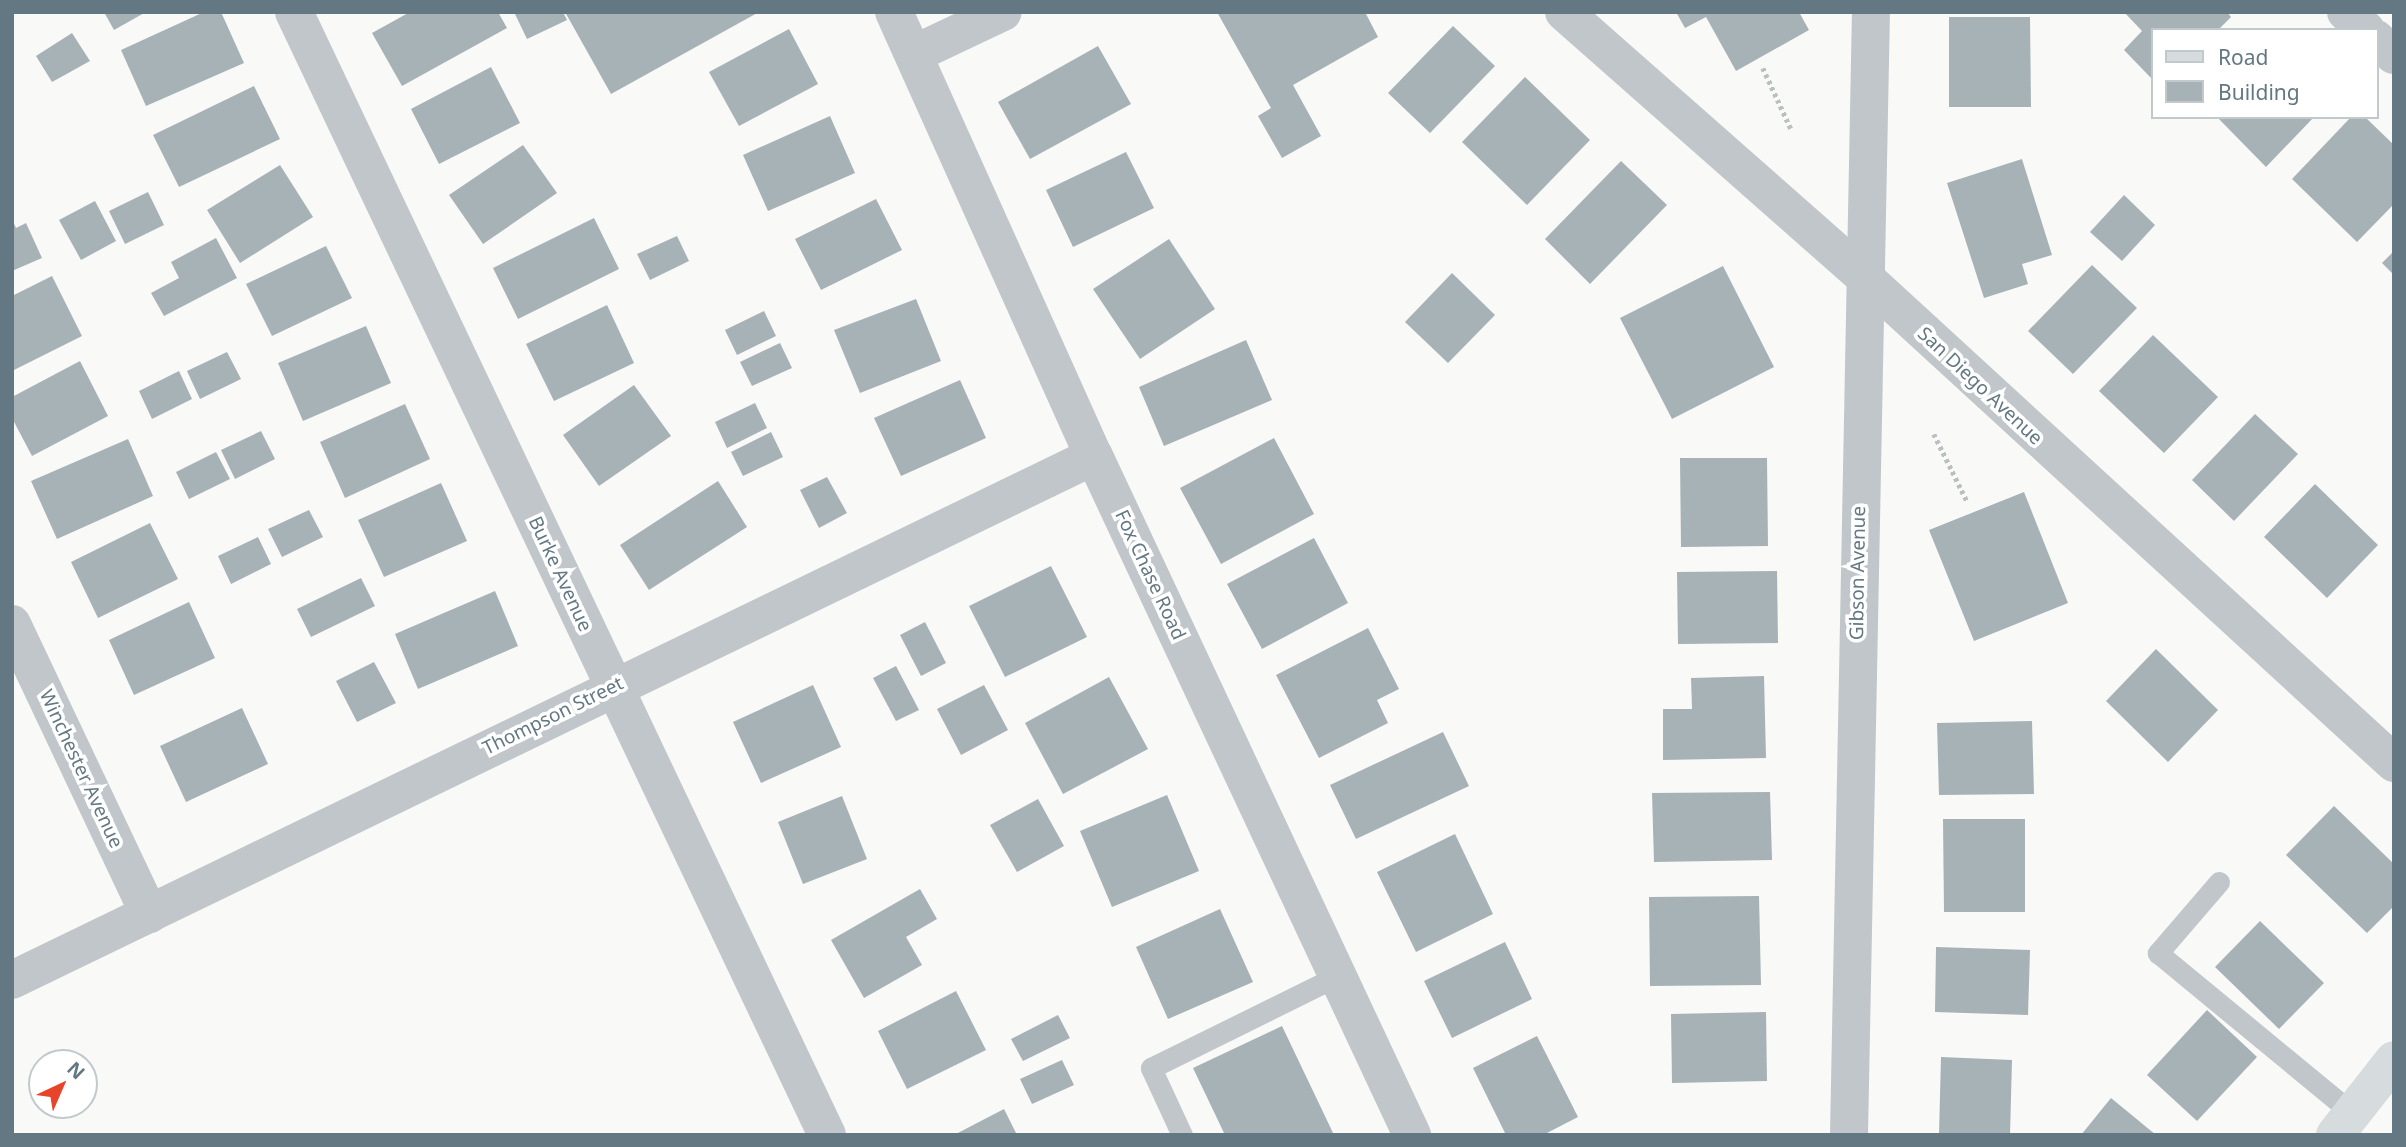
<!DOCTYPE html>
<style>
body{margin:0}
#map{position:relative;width:2406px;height:1147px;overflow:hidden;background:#f9f9f7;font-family:"Noto Sans",sans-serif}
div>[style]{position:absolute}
.building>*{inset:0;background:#a6b2b6}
.path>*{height:4.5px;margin-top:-2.25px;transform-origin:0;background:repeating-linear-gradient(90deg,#babfc1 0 3.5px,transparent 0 7px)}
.lane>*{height:21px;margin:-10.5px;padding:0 10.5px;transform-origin:10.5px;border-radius:10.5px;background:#c0c6c9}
.street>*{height:38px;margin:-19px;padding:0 19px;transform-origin:19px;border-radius:19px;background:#c0c6c9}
.primary>*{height:38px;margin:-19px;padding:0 19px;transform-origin:19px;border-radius:19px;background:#d6dbde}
span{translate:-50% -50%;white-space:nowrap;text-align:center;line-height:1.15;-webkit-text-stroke:7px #fff;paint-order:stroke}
.street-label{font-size:19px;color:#637882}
.frame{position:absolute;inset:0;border:14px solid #637882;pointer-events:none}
.legend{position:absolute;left:2151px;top:28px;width:228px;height:91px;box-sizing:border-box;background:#fff;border:2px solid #c1c9cd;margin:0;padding:9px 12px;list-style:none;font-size:21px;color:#637882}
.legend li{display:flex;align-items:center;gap:14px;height:35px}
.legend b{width:35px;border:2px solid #c1c9cd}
.north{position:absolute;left:28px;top:1049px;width:70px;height:70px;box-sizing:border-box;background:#fff;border:2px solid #c1c9cd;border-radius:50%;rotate:44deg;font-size:19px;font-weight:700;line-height:28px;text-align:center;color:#637882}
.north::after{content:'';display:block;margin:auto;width:24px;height:32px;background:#e74429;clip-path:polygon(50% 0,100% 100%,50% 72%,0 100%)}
</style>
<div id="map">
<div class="building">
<i style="clip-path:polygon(104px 12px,146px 12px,114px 30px)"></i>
<i style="clip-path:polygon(204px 12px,221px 12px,244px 63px,146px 106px,121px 50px)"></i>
<i style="clip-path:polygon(410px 12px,498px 12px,507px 28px,402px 86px,372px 33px)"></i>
<i style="clip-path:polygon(563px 12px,567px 20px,527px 39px,515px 14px)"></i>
<i style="clip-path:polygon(565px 12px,759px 12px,611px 94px)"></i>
<i style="clip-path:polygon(1217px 12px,1365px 12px,1378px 37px,1293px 85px,1321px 136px,1282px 158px,1258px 116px,1271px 108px)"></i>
<i style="clip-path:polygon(1676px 12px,1799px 12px,1809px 30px,1736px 71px,1706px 17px,1685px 28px)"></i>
<i style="clip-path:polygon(2124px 12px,2227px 12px,2231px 17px,2218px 30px,2152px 30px,2152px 79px,2124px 50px,2142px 31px)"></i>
<i style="clip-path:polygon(1949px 17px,2030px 17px,2031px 107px,1949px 107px)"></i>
<i style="clip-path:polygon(1453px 26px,1495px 66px,1430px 133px,1388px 93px)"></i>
<i style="clip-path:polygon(789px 29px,818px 84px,739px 126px,709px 72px)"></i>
<i style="clip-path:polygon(72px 33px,90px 61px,52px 82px,36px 56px)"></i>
<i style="clip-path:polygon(1098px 46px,1131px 104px,1030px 159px,998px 102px)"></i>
<i style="clip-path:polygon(491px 67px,520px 123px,439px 164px,411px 109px)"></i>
<i style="clip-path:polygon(1525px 77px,1590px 140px,1527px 205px,1462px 142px)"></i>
<i style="clip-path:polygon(254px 86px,280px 139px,179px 187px,153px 135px)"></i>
<i style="clip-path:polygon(830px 116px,855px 173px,768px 211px,743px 155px)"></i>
<i style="clip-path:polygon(2217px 117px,2314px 117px,2266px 167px)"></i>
<i style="clip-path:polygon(2351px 117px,2365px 117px,2394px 145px,2394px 204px,2357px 242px,2292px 179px)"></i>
<i style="clip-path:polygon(523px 145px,557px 193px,483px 244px,449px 195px)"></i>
<i style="clip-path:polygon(1126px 152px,1154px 208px,1073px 247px,1046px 190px)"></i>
<i style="clip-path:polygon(2022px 159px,2052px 255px,2022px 264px,2028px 284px,1984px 298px,1947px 183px)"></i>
<i style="clip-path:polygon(1621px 161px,1667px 205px,1590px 284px,1545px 239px)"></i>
<i style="clip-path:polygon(280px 165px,313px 217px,240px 263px,207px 210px)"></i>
<i style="clip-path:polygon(148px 192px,164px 225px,125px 244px,109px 211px)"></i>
<i style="clip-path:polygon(2124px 195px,2155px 225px,2122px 261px,2090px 232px)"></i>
<i style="clip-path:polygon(876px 199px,902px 250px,821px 290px,795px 239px)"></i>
<i style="clip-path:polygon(95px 201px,116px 241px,81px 260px,59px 220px)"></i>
<i style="clip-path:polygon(594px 218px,619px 269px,518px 319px,493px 268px)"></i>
<i style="clip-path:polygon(12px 219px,16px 228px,26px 223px,42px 258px,12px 271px)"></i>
<i style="clip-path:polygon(677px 236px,689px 261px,650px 280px,637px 254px)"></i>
<i style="clip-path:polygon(216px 238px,237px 278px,164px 316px,151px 293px,179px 278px,171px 262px)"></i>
<i style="clip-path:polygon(1169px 239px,1215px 309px,1140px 359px,1093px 289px)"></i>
<i style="clip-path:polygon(326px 246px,352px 298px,272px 336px,246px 284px)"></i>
<i style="clip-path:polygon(2394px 251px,2394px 275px,2382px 263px)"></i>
<i style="clip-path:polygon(2092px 265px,2137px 308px,2073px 374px,2028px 331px)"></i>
<i style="clip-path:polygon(1723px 266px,1774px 367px,1672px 419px,1620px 318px)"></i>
<i style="clip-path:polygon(1452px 273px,1495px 315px,1448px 363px,1405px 322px)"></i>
<i style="clip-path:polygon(52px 276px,82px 336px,12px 371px,12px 296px)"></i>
<i style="clip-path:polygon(916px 299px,941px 361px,860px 393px,834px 330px)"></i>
<i style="clip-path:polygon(607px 305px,634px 363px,554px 401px,526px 344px)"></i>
<i style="clip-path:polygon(764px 311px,776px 336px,737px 355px,725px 330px)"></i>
<i style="clip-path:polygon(366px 326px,391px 383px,303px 421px,278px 363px)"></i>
<i style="clip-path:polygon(2153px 335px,2218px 397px,2164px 453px,2099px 391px)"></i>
<i style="clip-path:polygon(1246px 340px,1272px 400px,1164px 446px,1139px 387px)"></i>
<i style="clip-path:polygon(780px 343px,792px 368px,752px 386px,740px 362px)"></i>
<i style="clip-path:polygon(227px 352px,241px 379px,200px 399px,187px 371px)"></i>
<i style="clip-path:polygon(80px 361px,108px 416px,32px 456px,12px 418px,12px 397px)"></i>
<i style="clip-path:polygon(179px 371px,192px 399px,152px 419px,139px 391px)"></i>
<i style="clip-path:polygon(960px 380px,986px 438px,901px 476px,874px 418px)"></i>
<i style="clip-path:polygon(634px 385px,671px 436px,599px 486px,563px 435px)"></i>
<i style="clip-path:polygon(755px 403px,767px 428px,727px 448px,715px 422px)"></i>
<i style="clip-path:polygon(405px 404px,430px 459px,345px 498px,320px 442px)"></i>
<i style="clip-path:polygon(2255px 414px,2298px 454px,2234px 521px,2192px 480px)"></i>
<i style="clip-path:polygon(261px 431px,275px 459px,235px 479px,221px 450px)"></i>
<i style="clip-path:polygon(771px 432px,783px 457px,743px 476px,731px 452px)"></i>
<i style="clip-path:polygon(1274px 438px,1314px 514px,1221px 564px,1180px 488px)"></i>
<i style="clip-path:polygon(128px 439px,153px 496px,57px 539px,31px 481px)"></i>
<i style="clip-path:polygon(216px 452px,230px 479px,189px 499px,176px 472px)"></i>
<i style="clip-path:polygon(1680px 458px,1767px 458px,1768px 546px,1681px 547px)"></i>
<i style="clip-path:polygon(827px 477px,847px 513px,819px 528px,800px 490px)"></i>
<i style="clip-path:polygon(718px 481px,747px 527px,649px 590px,620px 545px)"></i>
<i style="clip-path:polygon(441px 483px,467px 541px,384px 577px,358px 520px)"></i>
<i style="clip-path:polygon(2315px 484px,2378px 545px,2327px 598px,2264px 537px)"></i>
<i style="clip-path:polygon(2024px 492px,2068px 603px,1974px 641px,1929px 530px)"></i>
<i style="clip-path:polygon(309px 510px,323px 537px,282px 557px,268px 529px)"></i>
<i style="clip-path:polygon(150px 523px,178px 579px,98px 618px,71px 562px)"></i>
<i style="clip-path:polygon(258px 537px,271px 564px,231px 584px,218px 556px)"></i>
<i style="clip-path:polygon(1314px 538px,1348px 603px,1262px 649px,1227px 584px)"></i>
<i style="clip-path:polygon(1051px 566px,1087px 637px,1005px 677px,969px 606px)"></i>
<i style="clip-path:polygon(1777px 571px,1778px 643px,1678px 644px,1677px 572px)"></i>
<i style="clip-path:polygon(361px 578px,375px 606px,311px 637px,297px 609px)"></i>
<i style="clip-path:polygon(495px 591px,518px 646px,418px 689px,395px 634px)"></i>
<i style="clip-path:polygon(189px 602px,215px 658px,134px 695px,109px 640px)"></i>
<i style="clip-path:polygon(925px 622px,946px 663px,921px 676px,900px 635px)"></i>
<i style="clip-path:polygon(1368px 628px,1399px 689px,1377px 700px,1388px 723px,1319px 758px,1276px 675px)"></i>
<i style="clip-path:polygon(2156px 649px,2218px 710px,2168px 762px,2106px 701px)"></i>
<i style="clip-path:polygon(374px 662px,396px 703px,357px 722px,336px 681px)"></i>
<i style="clip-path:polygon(896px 666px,919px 710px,896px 721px,873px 678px)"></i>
<i style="clip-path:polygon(1764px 676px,1766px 758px,1663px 760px,1663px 709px,1692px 709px,1691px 678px)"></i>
<i style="clip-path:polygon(1109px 677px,1148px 749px,1063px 794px,1025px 723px)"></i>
<i style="clip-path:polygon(813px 685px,841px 747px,761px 783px,733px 722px)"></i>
<i style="clip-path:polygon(984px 685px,1008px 730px,961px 755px,937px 709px)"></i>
<i style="clip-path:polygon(242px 708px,268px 764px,186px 802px,160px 746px)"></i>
<i style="clip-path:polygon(2032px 721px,2034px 794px,1939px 795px,1937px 723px)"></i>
<i style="clip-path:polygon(1443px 732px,1469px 786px,1356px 839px,1330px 785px)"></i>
<i style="clip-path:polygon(1770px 792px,1772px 860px,1654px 862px,1652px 793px)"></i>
<i style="clip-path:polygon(1167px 795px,1199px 871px,1112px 907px,1080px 831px)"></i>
<i style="clip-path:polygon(842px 796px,867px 859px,803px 884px,778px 822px)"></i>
<i style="clip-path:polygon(1038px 799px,1064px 846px,1017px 872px,990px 825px)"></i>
<i style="clip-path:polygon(2334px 806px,2394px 864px,2394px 906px,2367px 933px,2286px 855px)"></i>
<i style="clip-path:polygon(1943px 819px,2025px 819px,2025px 912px,1944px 912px)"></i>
<i style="clip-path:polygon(1455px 834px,1493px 914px,1416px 952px,1377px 872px)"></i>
<i style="clip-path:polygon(920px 889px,937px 919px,906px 937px,922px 965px,864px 998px,831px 940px)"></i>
<i style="clip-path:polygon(1759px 896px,1761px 985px,1650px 986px,1649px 897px)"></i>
<i style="clip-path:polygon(1220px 909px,1253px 982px,1168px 1019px,1136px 947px)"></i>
<i style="clip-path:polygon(2260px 921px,2324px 983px,2279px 1029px,2215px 967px)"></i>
<i style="clip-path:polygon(1505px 942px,1532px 999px,1452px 1038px,1424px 981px)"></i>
<i style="clip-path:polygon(1936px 947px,2030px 950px,2028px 1015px,1935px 1012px)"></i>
<i style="clip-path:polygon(956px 991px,986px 1050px,907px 1089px,878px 1031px)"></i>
<i style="clip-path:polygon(2207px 1010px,2257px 1057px,2197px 1121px,2147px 1075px)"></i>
<i style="clip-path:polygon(1766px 1012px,1767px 1081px,1672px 1083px,1671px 1014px)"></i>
<i style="clip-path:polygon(1058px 1015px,1070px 1038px,1023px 1061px,1011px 1039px)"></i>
<i style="clip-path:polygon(1282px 1026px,1334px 1135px,1225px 1135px,1193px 1068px)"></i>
<i style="clip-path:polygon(1537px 1036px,1578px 1117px,1543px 1135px,1506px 1135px,1473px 1068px)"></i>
<i style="clip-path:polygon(1941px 1057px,2012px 1060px,2010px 1135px,1939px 1135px)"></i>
<i style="clip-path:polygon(1062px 1060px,1074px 1085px,1032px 1104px,1020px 1079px)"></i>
<i style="clip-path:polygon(2111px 1098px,2156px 1135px,2081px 1135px)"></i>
<i style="clip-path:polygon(1004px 1109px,1017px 1135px,954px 1135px)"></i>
</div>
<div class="path">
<i style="left:1763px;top:68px;width:69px;rotate:65.3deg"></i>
<i style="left:1934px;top:434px;width:75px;rotate:63.8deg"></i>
</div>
<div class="lane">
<i style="left:2219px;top:882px;width:94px;rotate:130.7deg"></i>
<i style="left:2158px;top:953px;width:251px;rotate:39.5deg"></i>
<i style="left:1182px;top:1135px;width:74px;rotate:-114.8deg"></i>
<i style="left:1151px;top:1068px;width:208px;rotate:-26.3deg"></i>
</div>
<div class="street">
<i style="left:294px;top:12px;width:1243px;rotate:64.61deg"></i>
<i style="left:894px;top:12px;width:487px;rotate:65.8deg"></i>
<i style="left:1094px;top:456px;width:750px;rotate:64.9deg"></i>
<i style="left:1564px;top:12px;width:397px;rotate:41.4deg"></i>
<i style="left:1862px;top:275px;width:722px;rotate:42.53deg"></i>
<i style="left:2346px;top:12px;width:27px;rotate:42deg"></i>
<i style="left:2376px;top:39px;width:24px;rotate:42deg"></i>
<i style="left:914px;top:54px;width:98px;rotate:-25.3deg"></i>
<i style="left:12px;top:624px;width:321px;rotate:64.7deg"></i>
<i style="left:12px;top:980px;width:1202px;rotate:-25.84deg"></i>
<i style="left:1849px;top:1135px;width:1123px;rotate:-88.88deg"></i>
</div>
<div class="primary">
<i style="left:2335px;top:1135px;width:95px;rotate:-51.8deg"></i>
</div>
<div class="street-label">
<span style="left:1980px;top:386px;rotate:43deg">San Diego Avenue</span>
<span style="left:1858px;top:573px;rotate:-89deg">Gibson Avenue</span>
<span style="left:560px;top:574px;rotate:65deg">Burke Avenue</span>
<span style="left:1150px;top:575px;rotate:65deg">Fox Chase Road</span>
<span style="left:553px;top:716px;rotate:-26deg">Thompson Street</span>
<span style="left:81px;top:769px;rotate:65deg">Winchester Avenue</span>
</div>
<div class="frame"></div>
<ul class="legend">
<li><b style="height:9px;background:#d6dbde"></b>Road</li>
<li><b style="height:19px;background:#a6b2b6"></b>Building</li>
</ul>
<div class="north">N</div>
</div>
